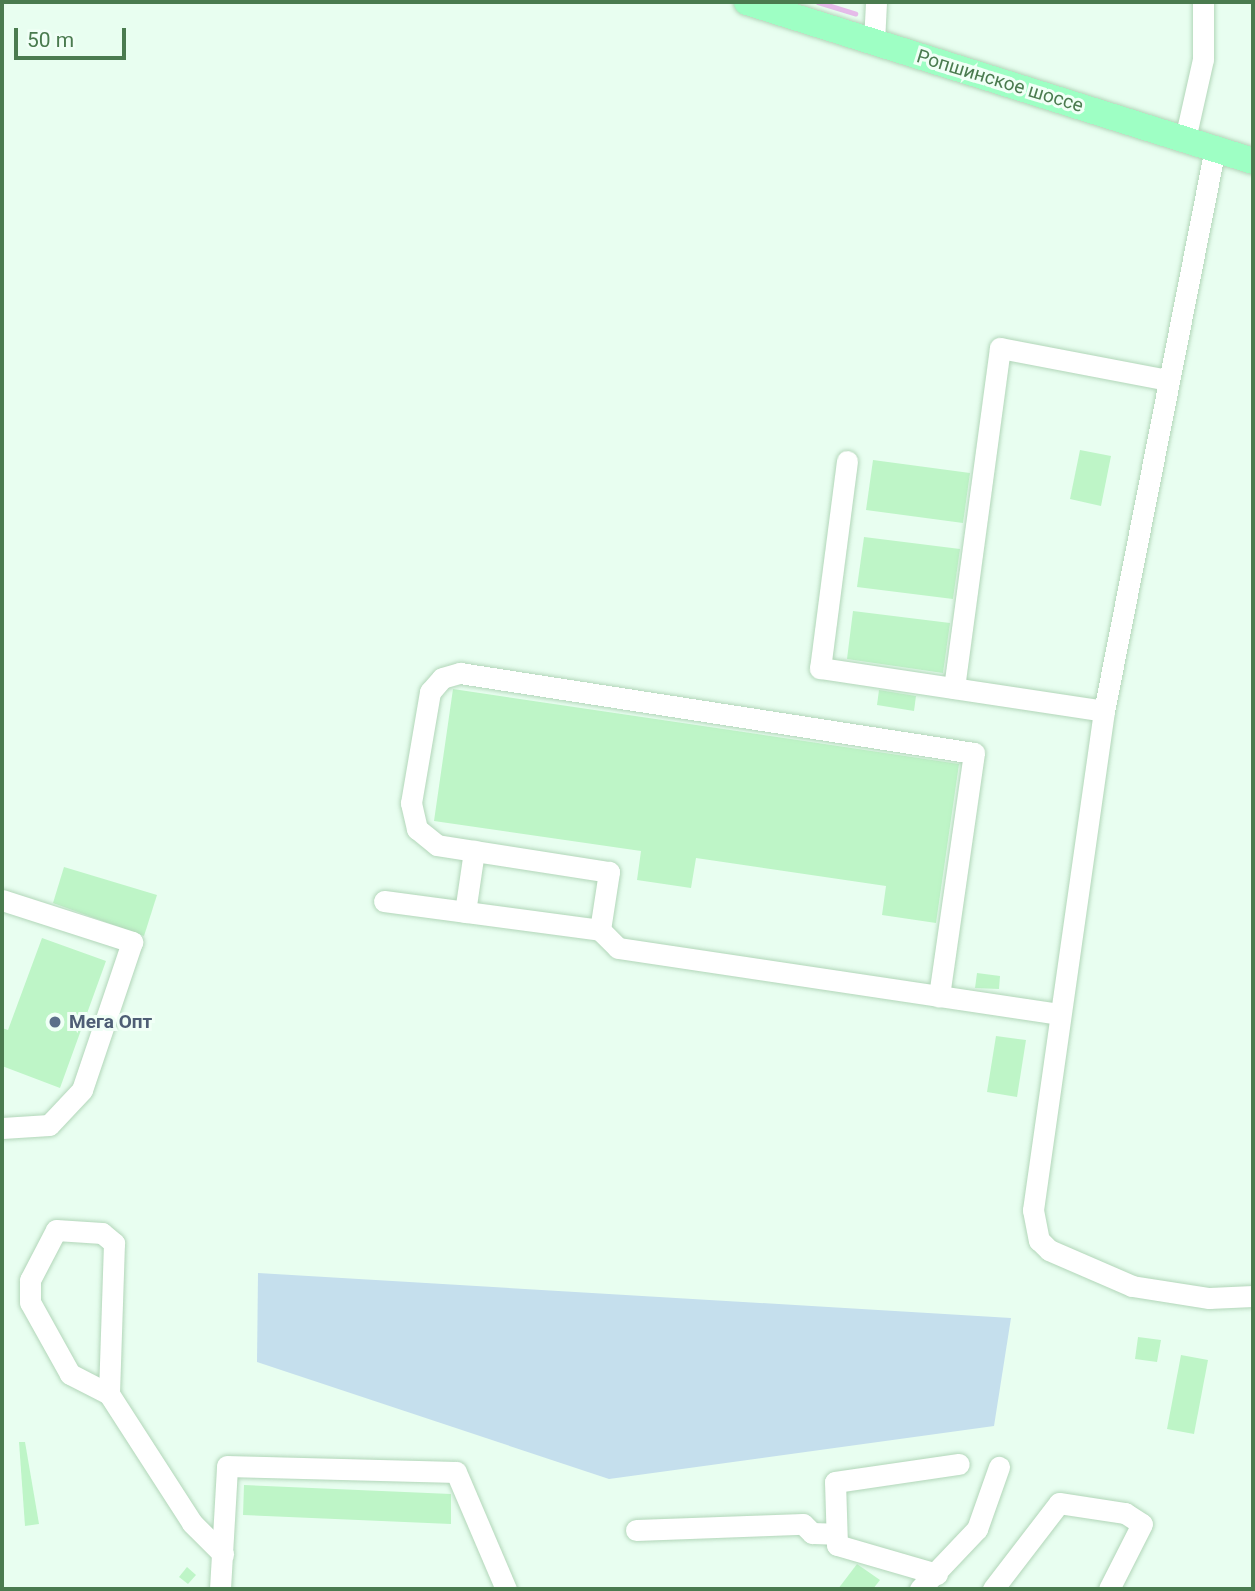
<!DOCTYPE html>
<meta charset="utf-8">
<style>
body{margin:0}
#map{position:relative;width:1255px;height:1591px;overflow:hidden;background:#e8fef0;font-family:Roboto,sans-serif}
div>[style]{position:absolute}
.green>*{inset:0;background:#c5dfed}
.stream>*{height:4.5px;margin:-2.25px;padding:0 2.25px;transform-origin:2.25px;border-radius:2.25px;background:#e5bbe9}
.building>*{inset:0;background:#bef5c7}
.roads{filter:drop-shadow(0 0 2px #b2d6b9) drop-shadow(0 0 2px #b2d6b9)}
.minor>*{height:21px;margin:-10.5px;padding:0 10.5px;transform-origin:10.5px;border-radius:10.5px;background:#fff}
.major>*{height:26px;margin:-13px;padding:0 13px;transform-origin:13px;border-radius:13px;background:#9effc4}
.dots>*{width:19px;height:19px;translate:-50% -50%;box-sizing:border-box;border:4px solid #f0fff6;border-radius:50%}
span{translate:-50% -50%;white-space:nowrap;text-align:center;line-height:1.15;-webkit-text-stroke:6px #f0fff6;paint-order:stroke}
.street-label{font-size:19px;color:#4a7b4f}
.service-label{font-size:19px;color:#4e5e75;font-weight:700}
.left{translate:0 -50%;text-align:left}
.frame{position:absolute;inset:0;border:4px solid #4a7b4f;pointer-events:none}
.scale{position:absolute;left:14px;top:28px;width:112px;height:32px;box-sizing:border-box;border:4px solid #4a7b4f;border-top:0;padding-left:9px;font-size:21px;line-height:24px;white-space:nowrap;color:#4a7b4f;-webkit-text-stroke:5px #f0fff6;paint-order:stroke}
</style>
<div id="map">
<div class="green">
<i style="clip-path:polygon(258px 1273px,1011px 1318px,994px 1426px,609px 1479px,257px 1362px)"></i>
</div>
<div class="stream">
<i style="left:818px;top:2px;width:39px;rotate:17deg"></i>
</div>
<div class="building">
<i style="clip-path:polygon(1080px 450px,1111px 456px,1101px 506px,1070px 499px)"></i>
<i style="clip-path:polygon(873px 460px,970px 473px,963px 523px,866px 510px)"></i>
<i style="clip-path:polygon(864px 537px,960px 549px,953px 599px,857px 587px)"></i>
<i style="clip-path:polygon(853px 611px,950px 623px,943px 673px,847px 659px)"></i>
<i style="clip-path:polygon(453px 689px,959px 764px,936px 923px,882px 915px,886px 886px,696px 858px,691px 888px,637px 880px,641px 851px,434px 821px)"></i>
<i style="clip-path:polygon(879px 690px,916px 696px,914px 711px,877px 705px)"></i>
<i style="clip-path:polygon(64px 867px,157px 895px,144px 936px,53px 903px)"></i>
<i style="clip-path:polygon(42px 938px,106px 961px,60px 1088px,2px 1066px,2px 1028px,8px 1030px)"></i>
<i style="clip-path:polygon(977px 973px,1000px 976px,999px 989px,975px 988px)"></i>
<i style="clip-path:polygon(996px 1036px,1026px 1040px,1017px 1097px,987px 1092px)"></i>
<i style="clip-path:polygon(1138px 1337px,1161px 1340px,1157px 1362px,1135px 1359px)"></i>
<i style="clip-path:polygon(1181px 1355px,1208px 1360px,1194px 1434px,1167px 1429px)"></i>
<i style="clip-path:polygon(19px 1442px,25px 1442px,39px 1524px,25px 1526px)"></i>
<i style="clip-path:polygon(244px 1485px,451px 1494px,451px 1524px,243px 1515px)"></i>
<i style="clip-path:polygon(857px 1564px,880px 1580px,873px 1589px,838px 1589px)"></i>
<i style="clip-path:polygon(187px 1567px,196px 1575px,188px 1584px,179px 1577px)"></i>
</div>
<div class="roads">
<div class="minor">
<i style="left:874px;top:42px;width:40px;rotate:-87.1deg"></i>
<i style="left:1185px;top:139px;width:82px;rotate:-77.3deg"></i>
<i style="left:1203px;top:59px;width:57px;rotate:-90deg"></i>
<i style="left:1215px;top:148px;width:574px;rotate:101.15deg"></i>
<i style="left:1104px;top:711px;width:504px;rotate:98.1deg"></i>
<i style="left:1033px;top:1210px;width:31px;rotate:79deg"></i>
<i style="left:1039px;top:1240px;width:14px;rotate:45deg"></i>
<i style="left:1049px;top:1250px;width:90px;rotate:23.4deg"></i>
<i style="left:1132px;top:1286px;width:78px;rotate:8.9deg"></i>
<i style="left:1209px;top:1298px;width:44px;rotate:-2.6deg"></i>
<i style="left:847px;top:461px;width:209px;rotate:97.4deg"></i>
<i style="left:820px;top:668px;width:287px;rotate:8.6deg"></i>
<i style="left:954px;top:688px;width:343px;rotate:-82.3deg"></i>
<i style="left:1000px;top:348px;width:171px;rotate:10.8deg"></i>
<i style="left:2px;top:900px;width:137px;rotate:17.9deg"></i>
<i style="left:132px;top:942px;width:156px;rotate:108.7deg"></i>
<i style="left:82px;top:1090px;width:48px;rotate:133.3deg"></i>
<i style="left:49px;top:1125px;width:47px;rotate:176.3deg"></i>
<i style="left:384px;top:901px;width:218px;rotate:7.6deg"></i>
<i style="left:600px;top:930px;width:25px;rotate:45deg"></i>
<i style="left:618px;top:948px;width:445px;rotate:8.5deg"></i>
<i style="left:465px;top:912px;width:62px;rotate:-81.6deg"></i>
<i style="left:600px;top:930px;width:59px;rotate:-81.2deg"></i>
<i style="left:609px;top:872px;width:174px;rotate:-171.1deg"></i>
<i style="left:437px;top:845px;width:26px;rotate:-141deg"></i>
<i style="left:417px;top:829px;width:27px;rotate:-103deg"></i>
<i style="left:411px;top:803px;width:113px;rotate:-80.3deg"></i>
<i style="left:430px;top:692px;width:18px;rotate:-49deg"></i>
<i style="left:442px;top:678px;width:19px;rotate:-16deg"></i>
<i style="left:460px;top:673px;width:520px;rotate:8.85deg"></i>
<i style="left:974px;top:753px;width:246px;rotate:98.2deg"></i>
<i style="left:109px;top:1394px;width:44px;rotate:-152.9deg"></i>
<i style="left:70px;top:1374px;width:82px;rotate:-119.1deg"></i>
<i style="left:30px;top:1302px;width:22px;rotate:-90deg"></i>
<i style="left:30px;top:1280px;width:56px;rotate:-62.5deg"></i>
<i style="left:56px;top:1230px;width:46px;rotate:3.7deg"></i>
<i style="left:102px;top:1233px;width:16px;rotate:40deg"></i>
<i style="left:114px;top:1243px;width:151px;rotate:91.9deg"></i>
<i style="left:109px;top:1394px;width:153px;rotate:57.2deg"></i>
<i style="left:192px;top:1523px;width:44px;rotate:45deg"></i>
<i style="left:636px;top:1530px;width:167px;rotate:-2.1deg"></i>
<i style="left:803px;top:1524px;width:13px;rotate:45deg"></i>
<i style="left:812px;top:1533px;width:23px;rotate:2deg"></i>
<i style="left:937px;top:1574px;width:104px;rotate:-163.8deg"></i>
<i style="left:837px;top:1545px;width:63px;rotate:-91.8deg"></i>
<i style="left:835px;top:1482px;width:125px;rotate:-8.3deg"></i>
<i style="left:220px;top:1589px;width:123px;rotate:-86.7deg"></i>
<i style="left:227px;top:1466px;width:229px;rotate:1.5deg"></i>
<i style="left:456px;top:1472px;width:127px;rotate:66.9deg"></i>
<i style="left:920px;top:1589px;width:83px;rotate:-46.5deg"></i>
<i style="left:977px;top:1529px;width:66px;rotate:-70.5deg"></i>
<i style="left:993px;top:1589px;width:108px;rotate:-52.5deg"></i>
<i style="left:1059px;top:1503px;width:67px;rotate:8.6deg"></i>
<i style="left:1125px;top:1513px;width:20px;rotate:33deg"></i>
<i style="left:1142px;top:1524px;width:73px;rotate:116.9deg"></i>
</div>
<div class="major">
<i style="left:747px;top:2px;width:530px;rotate:17.44deg"></i>
</div>
</div>
<div class="dots">
<i style="left:55px;top:1022px;background:#5c6f8a"></i>
</div>
<div class="street-label">
<span style="left:1000px;top:81px;rotate:17deg">Ропшинское шоссе</span>
</div>
<div class="service-label">
<span class="left" style="left:69px;top:1022px">Мега Опт</span>
</div>
<div class="frame"></div>
<div class="scale">50 m</div>
</div>
